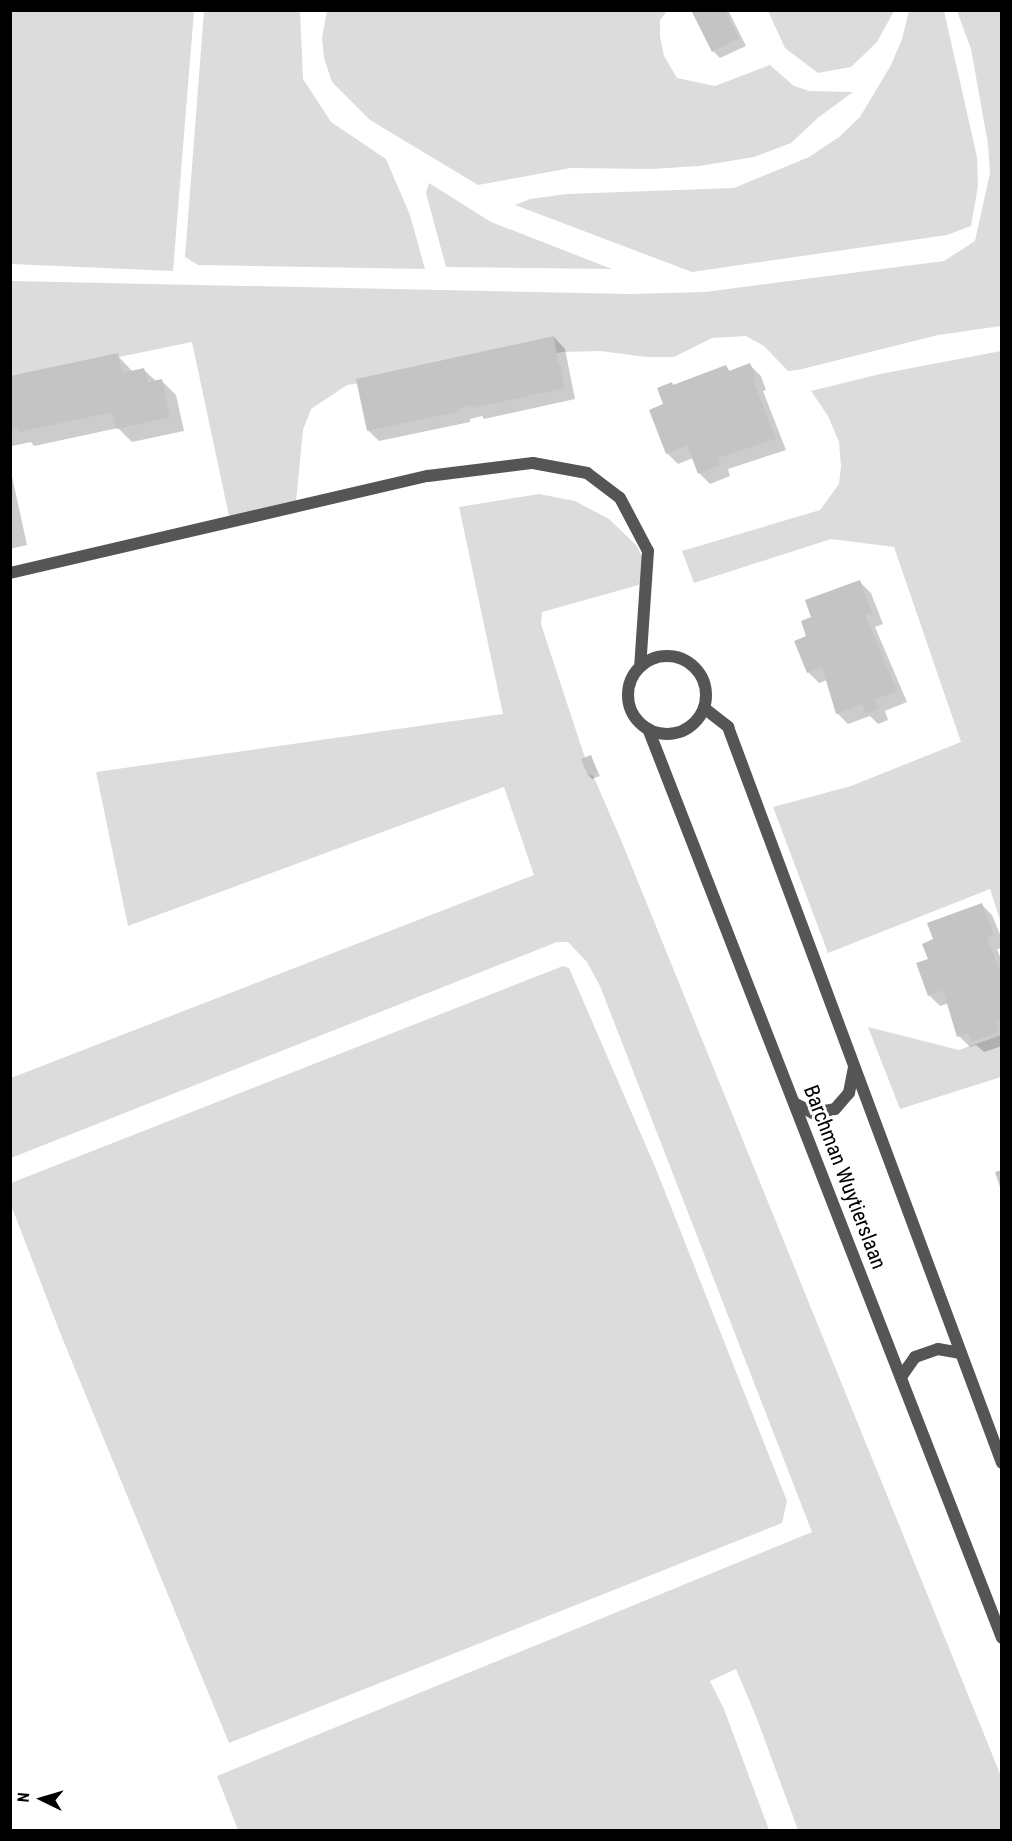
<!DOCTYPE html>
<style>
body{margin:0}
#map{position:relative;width:1012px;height:1841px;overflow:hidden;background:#fff;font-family:"Roboto Condensed",sans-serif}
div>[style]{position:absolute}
.green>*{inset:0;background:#dcdcdc}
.shadow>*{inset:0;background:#0003}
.building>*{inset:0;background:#c4c4c4}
.service>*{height:12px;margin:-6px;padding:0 6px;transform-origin:6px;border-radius:6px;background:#555}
.service>.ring{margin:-6px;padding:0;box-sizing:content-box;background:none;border:12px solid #555;border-radius:50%}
span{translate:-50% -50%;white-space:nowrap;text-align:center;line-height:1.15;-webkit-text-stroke:6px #fff;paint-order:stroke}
.street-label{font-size:21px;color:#000}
.frame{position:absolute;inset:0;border:12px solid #000;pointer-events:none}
.north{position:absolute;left:12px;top:1769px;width:60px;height:60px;-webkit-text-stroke:4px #fff;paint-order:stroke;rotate:275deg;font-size:16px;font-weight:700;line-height:24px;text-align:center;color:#000}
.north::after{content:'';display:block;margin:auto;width:21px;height:27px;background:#000;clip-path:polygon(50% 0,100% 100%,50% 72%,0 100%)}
</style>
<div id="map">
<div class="green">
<i style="clip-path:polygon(10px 11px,194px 11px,173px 271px,11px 264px)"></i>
<i style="clip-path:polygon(204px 11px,300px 11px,303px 79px,331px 122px,386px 159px,410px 215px,425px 269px,198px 265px,185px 257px)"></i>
<i style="clip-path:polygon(327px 11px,667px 11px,660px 20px,660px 36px,664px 56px,677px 78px,715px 86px,770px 65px,794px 86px,809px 91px,853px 92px,819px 117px,791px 143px,754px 157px,699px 166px,651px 169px,571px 168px,478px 185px,370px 120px,332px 82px,324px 58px,322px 37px)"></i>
<i style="clip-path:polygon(768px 11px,894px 11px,877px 42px,851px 67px,818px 73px,785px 48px)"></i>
<i style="clip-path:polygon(909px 11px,944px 11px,977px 157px,978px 186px,971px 226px,947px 235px,692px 272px,515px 205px,530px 199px,567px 194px,734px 188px,809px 157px,839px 137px,860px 117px,891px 65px,902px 39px)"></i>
<i style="clip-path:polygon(957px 11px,1001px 11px,1001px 326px,938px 335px,798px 370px,788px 371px,764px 346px,746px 336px,712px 338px,674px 357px,647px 357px,600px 351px,563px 352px,347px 385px,311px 409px,303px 430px,296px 502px,229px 516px,192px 342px,11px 379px,11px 281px,631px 294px,705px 292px,944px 261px,975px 241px,990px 173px,988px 144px,971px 49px)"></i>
<i style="clip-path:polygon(429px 183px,491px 222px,612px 269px,446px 267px,426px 193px)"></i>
<i style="clip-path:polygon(1001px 351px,1001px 923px,990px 889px,828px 953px,773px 807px,851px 786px,961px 742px,894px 547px,831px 539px,694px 583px,682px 551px,820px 510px,839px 484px,841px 466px,839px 442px,828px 416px,811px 391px,880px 374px)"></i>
<i style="clip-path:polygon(539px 494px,575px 501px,609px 519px,637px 546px,653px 581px,542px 612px,541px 624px,583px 752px,621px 840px,1001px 1776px,1001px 1830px,798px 1830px,757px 1719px,736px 1669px,710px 1681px,724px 1709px,769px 1830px,238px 1830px,217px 1776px,812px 1532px,600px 986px,587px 962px,568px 942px,557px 942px,11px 1158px,11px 1078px,534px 875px,504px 787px,128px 926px,96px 772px,503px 714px,459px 507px)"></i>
<i style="clip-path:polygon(563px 966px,569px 968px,656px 1169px,787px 1501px,782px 1523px,229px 1743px,61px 1335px,11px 1205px,11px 1183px)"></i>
<i style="clip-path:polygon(868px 1027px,959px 1050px,1001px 1035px,1001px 1077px,900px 1109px)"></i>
</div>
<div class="shadow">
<i style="clip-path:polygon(692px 10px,728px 10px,746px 46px,720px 58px,713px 51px)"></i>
<i style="clip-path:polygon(554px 337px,565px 349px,575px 399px,484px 419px,482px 416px,470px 419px,470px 422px,379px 441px,368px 430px)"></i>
<i style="clip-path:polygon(117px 355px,133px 372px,144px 370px,156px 381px,161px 380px,176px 395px,184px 431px,132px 442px,118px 428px,34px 446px,31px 442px,12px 446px,10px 451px,10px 378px)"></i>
<i style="clip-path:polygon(750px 365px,761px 376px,766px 390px,763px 391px,786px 450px,728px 469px,730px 476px,710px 484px,699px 473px,693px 458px,678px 464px,667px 453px,665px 405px,674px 386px,725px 366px,731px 372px)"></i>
<i style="clip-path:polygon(10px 467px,27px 545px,10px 549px)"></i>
<i style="clip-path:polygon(860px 582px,871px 593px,883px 624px,875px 627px,907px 702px,885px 711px,888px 720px,878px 724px,870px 716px,848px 724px,837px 713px,827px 680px,819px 683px,808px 672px,808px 637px,813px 618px)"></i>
<i style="clip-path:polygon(591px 757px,600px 776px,592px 779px,589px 776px)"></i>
<i style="clip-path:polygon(981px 904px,992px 915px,1002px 939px,1002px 948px,997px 949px,1002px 962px,1002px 1046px,984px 1052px,976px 1045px,970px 1047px,959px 1036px,949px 1003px,940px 1006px,929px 995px,930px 959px,935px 940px)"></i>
</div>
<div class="building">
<i style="clip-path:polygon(691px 10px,725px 10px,739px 38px,712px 52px)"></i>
<i style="clip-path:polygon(554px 336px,558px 365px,560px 364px,565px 388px,472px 408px,471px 405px,459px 408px,460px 411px,367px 431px,356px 379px)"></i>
<i style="clip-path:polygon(118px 353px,122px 373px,144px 368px,148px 382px,162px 379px,170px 417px,116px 429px,112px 412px,19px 432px,18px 428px,10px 429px,10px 376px)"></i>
<i style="clip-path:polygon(750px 363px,756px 379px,753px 380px,776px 439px,718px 458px,720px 465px,698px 474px,687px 445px,666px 454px,649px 410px,663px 404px,657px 388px,672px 382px,673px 385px,726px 365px,729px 371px)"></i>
<i style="clip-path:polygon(860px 580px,872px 613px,865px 615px,897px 691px,874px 700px,878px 709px,866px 714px,862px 704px,836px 714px,822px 667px,807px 673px,794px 641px,806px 636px,801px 621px,811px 617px,805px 600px)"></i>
<i style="clip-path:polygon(591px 755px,598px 773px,588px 776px,581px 759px)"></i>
<i style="clip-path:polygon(982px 903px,994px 935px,987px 938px,1002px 977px,1002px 1020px,996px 1022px,999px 1032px,971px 1042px,968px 1033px,957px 1037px,943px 990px,928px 996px,916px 963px,928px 959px,922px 944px,933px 939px,927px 923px)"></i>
<i style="clip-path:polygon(1002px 1170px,1002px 1190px,1001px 1190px,995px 1172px)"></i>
</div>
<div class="service">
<i style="left:10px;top:573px;width:429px;rotate:-13.1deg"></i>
<i style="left:428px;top:476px;width:106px;rotate:-7.1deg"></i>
<i style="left:533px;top:463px;width:55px;rotate:10.5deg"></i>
<i style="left:587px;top:473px;width:41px;rotate:37.1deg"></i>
<i style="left:620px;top:498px;width:60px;rotate:62.2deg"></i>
<i style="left:648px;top:551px;width:116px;rotate:93.9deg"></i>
<i class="ring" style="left:628px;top:656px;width:66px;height:66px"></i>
<i style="left:704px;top:708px;width:31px;rotate:38deg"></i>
<i style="left:728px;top:727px;width:785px;rotate:69.58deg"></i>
<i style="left:649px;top:731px;width:973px;rotate:68.73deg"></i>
<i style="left:796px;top:1104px;width:19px;rotate:28deg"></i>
<i style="left:813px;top:1113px;width:22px;rotate:-10deg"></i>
<i style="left:835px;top:1109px;width:21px;rotate:-49deg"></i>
<i style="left:849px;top:1093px;width:25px;rotate:-79deg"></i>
<i style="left:901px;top:1377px;width:24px;rotate:-55deg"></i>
<i style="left:915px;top:1357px;width:24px;rotate:-19deg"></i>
<i style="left:938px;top:1349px;width:23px;rotate:10deg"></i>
</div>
<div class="street-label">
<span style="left:845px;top:1177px;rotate:69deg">Barchman Wuytierslaan</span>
</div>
<div class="frame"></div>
<div class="north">N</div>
</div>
